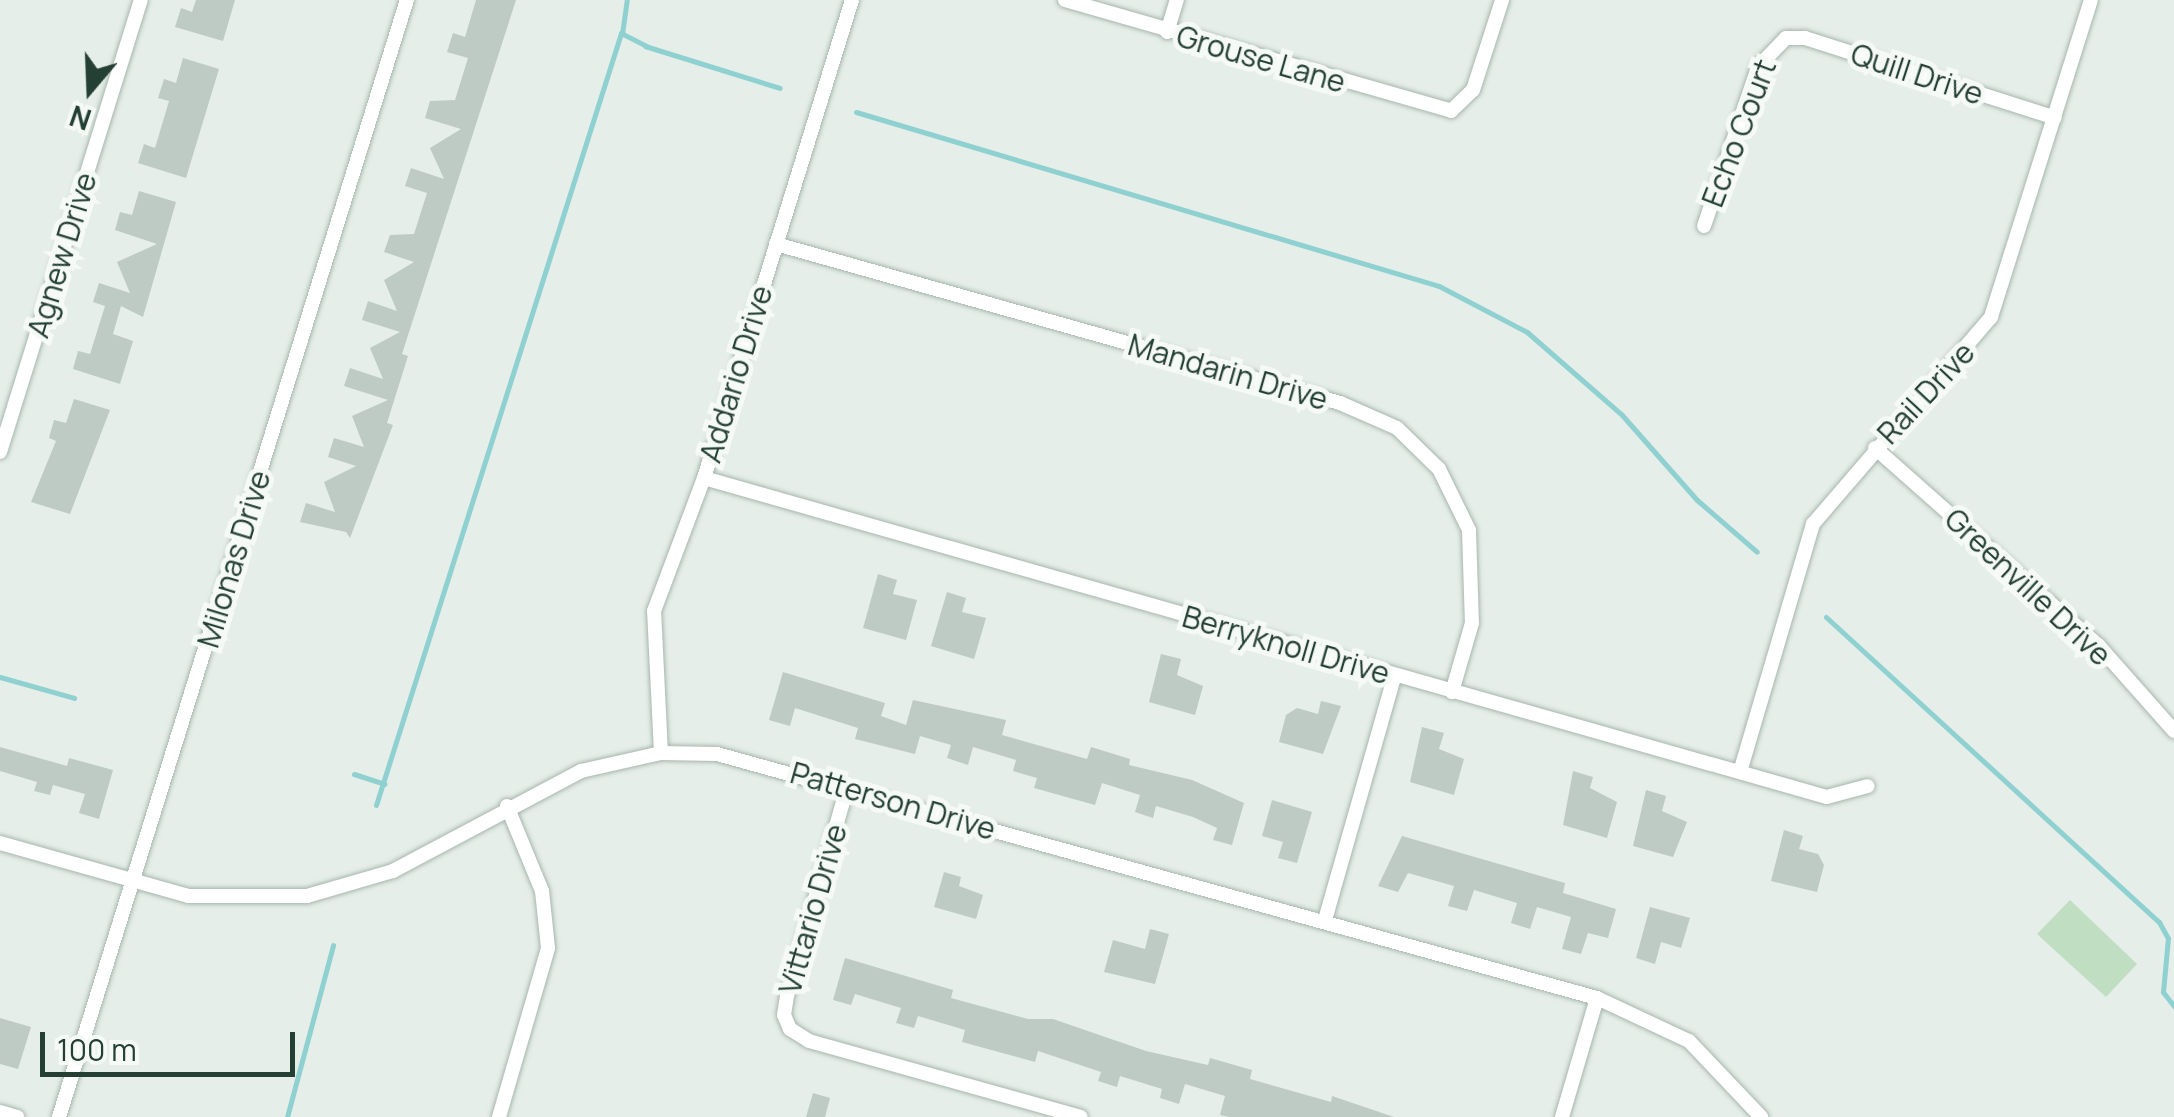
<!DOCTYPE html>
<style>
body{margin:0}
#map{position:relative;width:2174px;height:1117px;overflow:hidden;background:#e5eee8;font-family:Manrope,sans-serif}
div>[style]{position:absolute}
.green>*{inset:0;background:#bfdec2}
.stream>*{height:5px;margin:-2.5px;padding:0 2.5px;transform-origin:2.5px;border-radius:2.5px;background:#8fd0d0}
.building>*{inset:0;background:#bdcbc4}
.roads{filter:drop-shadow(0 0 2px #a7b6ae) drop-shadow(0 0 2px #a7b6ae)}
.street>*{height:14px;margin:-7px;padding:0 7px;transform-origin:7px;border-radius:7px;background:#fff}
span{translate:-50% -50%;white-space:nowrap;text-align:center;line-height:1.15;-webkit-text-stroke:10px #f6faf7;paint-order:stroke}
.street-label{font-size:30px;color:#243f34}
.north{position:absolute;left:40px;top:40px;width:100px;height:100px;-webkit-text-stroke:8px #f6faf7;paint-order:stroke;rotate:199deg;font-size:28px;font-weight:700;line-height:40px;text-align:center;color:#243f34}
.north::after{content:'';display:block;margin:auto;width:35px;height:45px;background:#243f34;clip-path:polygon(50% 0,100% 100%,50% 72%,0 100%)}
.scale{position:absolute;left:40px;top:1032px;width:255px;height:45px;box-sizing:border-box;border:5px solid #243f34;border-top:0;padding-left:12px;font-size:30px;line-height:35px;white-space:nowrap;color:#243f34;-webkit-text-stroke:8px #f6faf7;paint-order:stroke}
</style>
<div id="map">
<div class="green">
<i style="clip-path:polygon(2070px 900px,2137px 964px,2106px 997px,2037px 934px)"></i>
</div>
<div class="stream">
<i style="left:622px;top:34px;width:34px;rotate:-82deg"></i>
<i style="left:645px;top:46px;width:141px;rotate:17.3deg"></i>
<i style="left:856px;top:112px;width:608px;rotate:16.62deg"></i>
<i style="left:1439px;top:286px;width:99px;rotate:27.6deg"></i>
<i style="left:1527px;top:332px;width:126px;rotate:41.1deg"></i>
<i style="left:1622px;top:415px;width:113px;rotate:48.6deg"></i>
<i style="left:1697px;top:500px;width:79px;rotate:40.9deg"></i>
<i style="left:1826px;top:617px;width:452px;rotate:42.5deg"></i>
<i style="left:2159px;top:922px;width:18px;rotate:61deg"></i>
<i style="left:2168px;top:938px;width:54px;rotate:95.3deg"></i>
<i style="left:2163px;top:992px;width:18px;rotate:52deg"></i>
<i style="left:0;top:677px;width:77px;rotate:15.8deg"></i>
<i style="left:354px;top:774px;width:32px;rotate:18deg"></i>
<i style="left:376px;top:805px;width:810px;rotate:-72.39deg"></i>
<i style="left:621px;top:33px;width:30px;rotate:27deg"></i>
<i style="left:287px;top:1117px;width:178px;rotate:-75deg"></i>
</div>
<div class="building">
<i style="clip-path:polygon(196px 0,235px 0,223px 41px,175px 27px,181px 8px,192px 12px)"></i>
<i style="clip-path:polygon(476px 0,516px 0,402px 354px,408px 356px,387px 423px,393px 425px,350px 538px,346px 532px,300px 522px,306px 503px,335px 512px,324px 482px,356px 466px,328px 457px,334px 438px,364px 447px,352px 416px,388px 400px,344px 386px,350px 368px,383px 379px,370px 348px,400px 332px,362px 320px,368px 301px,397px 311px,384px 280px,414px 262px,384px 252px,390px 235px,414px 234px,427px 193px,405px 186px,411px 168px,444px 179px,430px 148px,461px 129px,425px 118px,430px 101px,455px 100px,468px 58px,447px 52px,453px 33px,465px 37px)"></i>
<i style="clip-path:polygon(183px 58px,219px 69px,186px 178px,138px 163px,144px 144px,155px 148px,169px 101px,158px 98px,164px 79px,176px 83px)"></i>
<i style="clip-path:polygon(139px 191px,176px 202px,143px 317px,121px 306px,113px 334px,133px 341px,120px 384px,73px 369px,78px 351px,90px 354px,105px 306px,93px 302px,99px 283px,130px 293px,117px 262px,157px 244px,115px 230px,120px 212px,132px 215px)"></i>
<i style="clip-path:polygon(74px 399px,110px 410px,70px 514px,31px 502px,56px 441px,49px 438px,54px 420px,66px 423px)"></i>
<i style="clip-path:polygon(878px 574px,897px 580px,893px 594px,917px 600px,906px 640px,863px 628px)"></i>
<i style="clip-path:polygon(947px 592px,966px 598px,962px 612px,986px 618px,974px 659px,931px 646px)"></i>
<i style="clip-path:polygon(1161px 654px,1181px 659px,1177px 675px,1203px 686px,1195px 715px,1149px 702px)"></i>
<i style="clip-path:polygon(783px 672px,885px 703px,881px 716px,906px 725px,913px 700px,1006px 720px,1002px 735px,1087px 759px,1091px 747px,1130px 759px,1129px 765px,1192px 780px,1244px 803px,1232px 845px,1213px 840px,1217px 828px,1193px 817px,1156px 806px,1153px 818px,1135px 812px,1140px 795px,1102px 783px,1095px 805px,1034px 788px,1037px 778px,1013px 771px,1016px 760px,973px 747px,968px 765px,947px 758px,951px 745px,920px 736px,915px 754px,855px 739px,858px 728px,795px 708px,790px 726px,769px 720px)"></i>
<i style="clip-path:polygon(1321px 701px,1341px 706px,1323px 754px,1279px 742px,1286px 715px,1297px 708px,1318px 714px)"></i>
<i style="clip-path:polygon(1422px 727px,1444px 733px,1439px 749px,1464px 759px,1454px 795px,1410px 782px)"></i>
<i style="clip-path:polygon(0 747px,67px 766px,69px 758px,113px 770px,99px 819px,79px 813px,85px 794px,53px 785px,50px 795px,34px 791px,37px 782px,0 771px)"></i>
<i style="clip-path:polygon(1573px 771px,1593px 777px,1590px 788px,1617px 802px,1607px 838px,1563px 825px)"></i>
<i style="clip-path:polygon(1646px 790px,1666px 796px,1662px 811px,1687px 822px,1673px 857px,1633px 846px)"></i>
<i style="clip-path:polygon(1272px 800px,1312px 812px,1297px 863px,1278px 858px,1283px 842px,1262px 836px)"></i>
<i style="clip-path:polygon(1784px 830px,1803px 836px,1799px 849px,1818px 854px,1824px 865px,1817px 892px,1771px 881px)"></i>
<i style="clip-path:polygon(1402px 836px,1565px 883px,1563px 893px,1616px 909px,1608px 938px,1588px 933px,1581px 954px,1562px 949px,1571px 917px,1537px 907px,1530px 929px,1511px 923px,1517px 903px,1474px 890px,1467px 911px,1448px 906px,1454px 886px,1408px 873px,1398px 892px,1378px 886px)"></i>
<i style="clip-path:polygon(944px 872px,961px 877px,959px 886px,983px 895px,976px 919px,934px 907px)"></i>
<i style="clip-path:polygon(1650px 907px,1690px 918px,1681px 948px,1661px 942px,1655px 964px,1636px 958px)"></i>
<i style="clip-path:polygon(1150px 929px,1169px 934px,1155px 984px,1104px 972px,1113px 940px,1145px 949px)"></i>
<i style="clip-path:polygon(845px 958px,953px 990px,951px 998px,1028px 1019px,1053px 1019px,1146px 1051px,1208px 1065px,1210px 1058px,1252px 1070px,1250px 1079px,1331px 1102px,1332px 1096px,1394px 1117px,1229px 1117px,1220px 1115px,1225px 1096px,1185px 1084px,1179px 1104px,1160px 1098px,1162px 1089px,1120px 1076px,1117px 1087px,1098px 1081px,1101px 1072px,1038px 1051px,1035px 1062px,962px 1042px,965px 1030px,918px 1016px,914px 1028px,896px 1023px,901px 1008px,855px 994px,851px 1005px,833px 1000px)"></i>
<i style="clip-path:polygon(0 1018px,31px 1027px,18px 1069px,0 1064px)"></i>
<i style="clip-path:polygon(813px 1093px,830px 1098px,825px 1117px,806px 1117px)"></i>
</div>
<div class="roads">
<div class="street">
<i style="left:1065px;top:0;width:402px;rotate:16deg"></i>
<i style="left:1451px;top:111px;width:30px;rotate:-44deg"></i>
<i style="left:1473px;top:90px;width:95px;rotate:-72.1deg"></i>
<i style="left:1167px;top:32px;width:34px;rotate:-73deg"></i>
<i style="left:1704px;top:226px;width:168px;rotate:-71.2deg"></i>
<i style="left:1758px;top:67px;width:40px;rotate:-46deg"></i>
<i style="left:1786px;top:38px;width:19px"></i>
<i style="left:1805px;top:38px;width:262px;rotate:17.7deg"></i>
<i style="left:776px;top:244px;width:586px;rotate:15.74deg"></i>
<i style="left:1340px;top:403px;width:62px;rotate:23.7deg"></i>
<i style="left:1397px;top:428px;width:59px;rotate:44.3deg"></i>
<i style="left:1439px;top:469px;width:68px;rotate:63.8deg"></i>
<i style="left:1469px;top:530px;width:93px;rotate:88.2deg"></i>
<i style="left:1472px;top:623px;width:72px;rotate:106.2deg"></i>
<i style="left:1875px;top:448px;width:298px;rotate:41.5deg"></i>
<i style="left:2098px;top:645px;width:115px;rotate:48.5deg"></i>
<i style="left:0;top:452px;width:473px;rotate:-72.7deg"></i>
<i style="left:704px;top:478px;width:1167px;rotate:15.86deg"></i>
<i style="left:1827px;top:797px;width:42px;rotate:-15deg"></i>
<i style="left:661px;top:753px;width:142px;rotate:-92.8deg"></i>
<i style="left:654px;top:611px;width:142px;rotate:-69.4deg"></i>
<i style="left:704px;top:478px;width:500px;rotate:-72.8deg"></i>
<i style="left:1740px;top:772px;width:259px;rotate:-73.6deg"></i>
<i style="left:1813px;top:524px;width:273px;rotate:-49.3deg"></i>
<i style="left:1991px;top:317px;width:332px;rotate:-72.5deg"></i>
<i style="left:847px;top:788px;width:216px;rotate:106.1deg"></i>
<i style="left:787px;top:996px;width:19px;rotate:99deg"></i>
<i style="left:784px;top:1015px;width:15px;rotate:67deg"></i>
<i style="left:790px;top:1029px;width:22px;rotate:32deg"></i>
<i style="left:809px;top:1041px;width:282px;rotate:15.6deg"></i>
<i style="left:0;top:843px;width:195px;rotate:15.7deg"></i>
<i style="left:188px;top:896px;width:119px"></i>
<i style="left:307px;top:896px;width:90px;rotate:-16.2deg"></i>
<i style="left:393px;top:871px;width:213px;rotate:-28deg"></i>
<i style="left:581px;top:771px;width:82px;rotate:-12.7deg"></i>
<i style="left:661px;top:753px;width:56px;rotate:1deg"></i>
<i style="left:717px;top:754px;width:913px;rotate:15.5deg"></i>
<i style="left:1597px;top:998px;width:102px;rotate:25.1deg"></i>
<i style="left:1689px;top:1041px;width:105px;rotate:46.5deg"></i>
<i style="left:1325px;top:920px;width:253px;rotate:-74.1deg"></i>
<i style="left:0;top:1112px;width:18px;rotate:16deg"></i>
<i style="left:59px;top:1117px;width:1170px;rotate:-72.7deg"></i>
<i style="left:499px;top:1117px;width:176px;rotate:-73.8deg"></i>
<i style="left:548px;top:948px;width:57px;rotate:-96deg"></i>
<i style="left:542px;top:891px;width:92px;rotate:-112.4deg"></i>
<i style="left:1562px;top:1117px;width:124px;rotate:-73.6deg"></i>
</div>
</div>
<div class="street-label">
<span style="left:1261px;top:59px;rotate:16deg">Grouse Lane</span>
<span style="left:1917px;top:74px;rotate:18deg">Quill Drive</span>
<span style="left:1739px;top:133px;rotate:-69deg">Echo Court</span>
<span style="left:62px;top:255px;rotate:-73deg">Agnew Drive</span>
<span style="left:1228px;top:372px;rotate:16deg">Mandarin Drive</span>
<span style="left:736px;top:374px;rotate:-73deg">Addario Drive</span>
<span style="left:1926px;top:393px;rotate:-47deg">Rail Drive</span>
<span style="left:234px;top:559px;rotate:-73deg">Milonas Drive</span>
<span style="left:2028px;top:587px;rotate:43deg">Greenville Drive</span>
<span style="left:1286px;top:645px;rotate:16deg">Berryknoll Drive</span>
<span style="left:893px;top:801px;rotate:16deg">Patterson Drive</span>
<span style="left:813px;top:909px;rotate:-74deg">Vittario Drive</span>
</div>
<div class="north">N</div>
<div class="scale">100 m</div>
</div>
